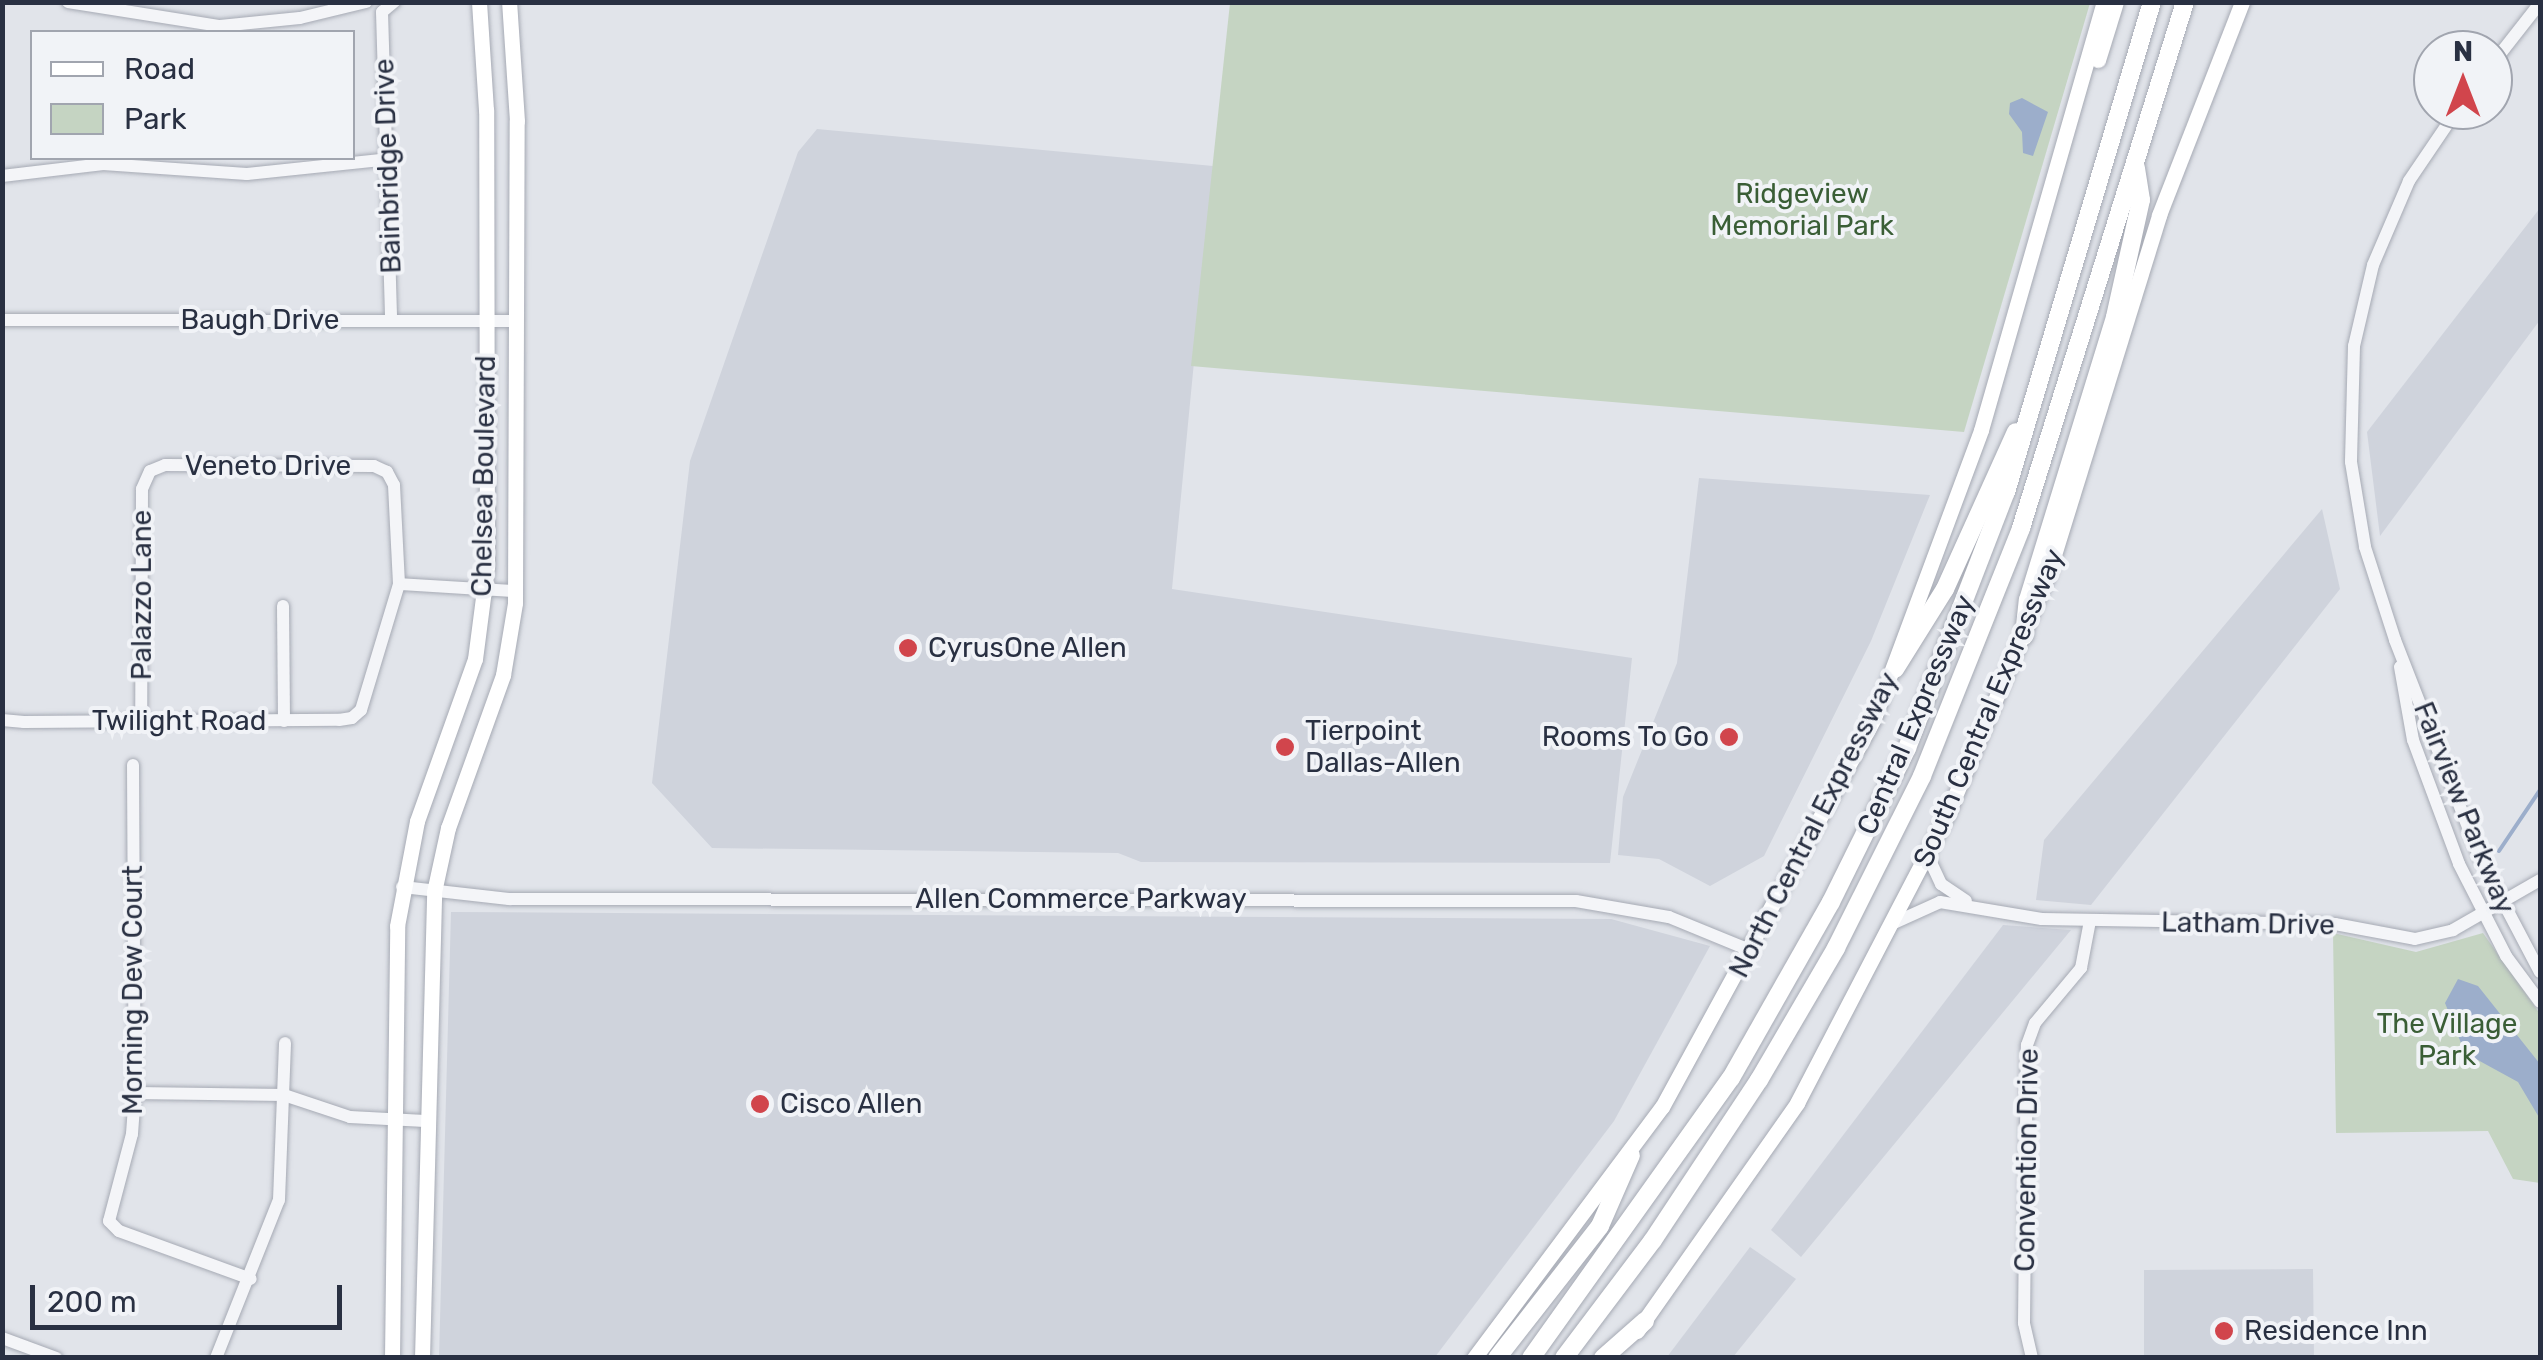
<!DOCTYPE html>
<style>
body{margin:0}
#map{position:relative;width:2543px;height:1360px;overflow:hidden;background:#e1e4ea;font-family:Rubik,sans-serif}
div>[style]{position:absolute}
.built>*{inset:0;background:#cfd3dc}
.green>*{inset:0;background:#c5d4c2}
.water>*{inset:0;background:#9caecb}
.stream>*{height:4px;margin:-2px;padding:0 2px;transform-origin:2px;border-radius:2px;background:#9caecb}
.roads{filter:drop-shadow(0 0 2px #a6aab4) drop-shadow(0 0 2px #a6aab4)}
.minor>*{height:12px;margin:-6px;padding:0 6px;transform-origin:6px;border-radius:6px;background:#f4f5f8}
.major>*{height:15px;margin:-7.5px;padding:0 7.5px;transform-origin:7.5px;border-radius:7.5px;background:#fff}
.highway>*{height:18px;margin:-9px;padding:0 9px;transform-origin:9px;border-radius:9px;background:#fff}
.dots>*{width:28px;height:28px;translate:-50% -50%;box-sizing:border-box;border:5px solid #f1f3f7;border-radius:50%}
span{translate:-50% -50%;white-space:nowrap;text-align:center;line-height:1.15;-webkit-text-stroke:8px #f1f3f7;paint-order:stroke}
.street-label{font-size:28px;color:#293042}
.park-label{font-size:28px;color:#3a5e36}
.poi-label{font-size:28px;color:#293042}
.left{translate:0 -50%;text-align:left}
.right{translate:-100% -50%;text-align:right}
.frame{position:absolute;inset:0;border:5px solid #293042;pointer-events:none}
.legend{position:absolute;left:30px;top:30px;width:325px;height:130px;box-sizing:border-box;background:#f1f3f7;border:2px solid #a1a5af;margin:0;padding:12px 18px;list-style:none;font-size:30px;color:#293042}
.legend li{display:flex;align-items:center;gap:20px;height:50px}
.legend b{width:50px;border:2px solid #a1a5af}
.north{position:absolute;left:2413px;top:30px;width:100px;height:100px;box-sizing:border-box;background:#f1f3f7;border:2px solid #a1a5af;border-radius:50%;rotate:0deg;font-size:28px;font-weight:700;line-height:40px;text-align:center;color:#293042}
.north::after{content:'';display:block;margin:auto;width:35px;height:45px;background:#d1454c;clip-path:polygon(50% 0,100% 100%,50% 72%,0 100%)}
.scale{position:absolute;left:30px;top:1285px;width:312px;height:45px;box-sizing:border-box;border:5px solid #293042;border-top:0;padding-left:12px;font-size:30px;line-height:35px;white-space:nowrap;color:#293042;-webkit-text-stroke:8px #f1f3f7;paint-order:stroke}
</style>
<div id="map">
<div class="built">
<i style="clip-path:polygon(817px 129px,1213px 166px,1172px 589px,1632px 658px,1610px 863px,1141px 862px,1118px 853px,712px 848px,652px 783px,690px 461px,798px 152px)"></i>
<i style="clip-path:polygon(2540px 208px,2540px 320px,2380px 536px,2367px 432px)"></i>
<i style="clip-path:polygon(1699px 478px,1930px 495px,1871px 641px,1764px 856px,1710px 886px,1659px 859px,1618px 855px,1623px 797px,1677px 663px)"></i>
<i style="clip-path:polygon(2322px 509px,2340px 589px,2091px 905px,2036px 900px,2044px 840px)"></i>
<i style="clip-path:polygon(451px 912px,1611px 919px,1710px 946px,1614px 1121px,1435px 1357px,439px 1358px)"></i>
<i style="clip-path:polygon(2003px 925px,2071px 930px,1801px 1257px,1771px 1230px)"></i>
<i style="clip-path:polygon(1750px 1247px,1796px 1279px,1733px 1357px,1667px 1357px)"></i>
<i style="clip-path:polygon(2313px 1269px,2314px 1357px,2144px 1357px,2144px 1270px)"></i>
</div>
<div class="green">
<i style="clip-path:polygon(1230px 3px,2090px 3px,1964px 432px,1191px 366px)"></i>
<i style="clip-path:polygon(2333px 933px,2416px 952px,2483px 933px,2540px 1014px,2540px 1183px,2513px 1179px,2488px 1131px,2336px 1133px)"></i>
</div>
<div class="water">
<i style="clip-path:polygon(2022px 98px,2048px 112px,2033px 156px,2023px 153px,2022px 132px,2009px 114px,2010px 103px)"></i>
<i style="clip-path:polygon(2458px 979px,2478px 986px,2540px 1064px,2540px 1119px,2518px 1082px,2465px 1053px,2445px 1003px)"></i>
</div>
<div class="stream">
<i style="left:2499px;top:851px;width:73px;rotate:-56.1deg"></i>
</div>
<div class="roads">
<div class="minor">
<i style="left:68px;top:2px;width:154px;rotate:9deg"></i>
<i style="left:220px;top:26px;width:80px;rotate:-5.7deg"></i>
<i style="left:300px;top:18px;width:68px;rotate:-13.6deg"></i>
<i style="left:382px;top:12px;width:307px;rotate:88.3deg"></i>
<i style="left:382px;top:12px;width:16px;rotate:-40deg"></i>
<i style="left:2493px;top:63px;width:76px;rotate:-51.9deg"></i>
<i style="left:2457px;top:110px;width:86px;rotate:124.1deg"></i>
<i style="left:2409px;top:181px;width:91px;rotate:113.2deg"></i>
<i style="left:2373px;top:265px;width:83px;rotate:103.2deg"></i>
<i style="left:2354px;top:346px;width:116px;rotate:91.5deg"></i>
<i style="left:2351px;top:462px;width:86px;rotate:80.6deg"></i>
<i style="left:2365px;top:547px;width:98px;rotate:72.1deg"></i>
<i style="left:2395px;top:640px;width:232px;rotate:68.7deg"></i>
<i style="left:2479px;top:856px;width:131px;rotate:62.3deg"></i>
<i style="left:2px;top:176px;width:102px;rotate:-6.8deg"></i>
<i style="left:103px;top:164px;width:144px;rotate:4deg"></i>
<i style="left:247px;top:174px;width:144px;rotate:-6deg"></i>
<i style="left:2px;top:320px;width:515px;rotate:0.11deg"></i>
<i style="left:399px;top:584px;width:116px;rotate:3.5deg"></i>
<i style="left:283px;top:606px;width:115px;rotate:89.5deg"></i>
<i style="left:2400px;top:667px;width:74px;rotate:79.9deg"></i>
<i style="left:2413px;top:740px;width:132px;rotate:69.6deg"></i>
<i style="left:2459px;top:864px;width:103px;rotate:62.9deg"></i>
<i style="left:2506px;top:956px;width:57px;rotate:53.5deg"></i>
<i style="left:2px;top:720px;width:22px;rotate:5deg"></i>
<i style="left:24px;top:722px;width:315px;rotate:-0.4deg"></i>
<i style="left:339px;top:720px;width:13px;rotate:-9deg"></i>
<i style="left:352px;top:718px;width:12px;rotate:-42deg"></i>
<i style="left:361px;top:710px;width:132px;rotate:-73.2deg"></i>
<i style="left:399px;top:584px;width:99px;rotate:-92.9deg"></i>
<i style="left:394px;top:485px;width:15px;rotate:-118deg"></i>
<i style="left:387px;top:472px;width:14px;rotate:-155deg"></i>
<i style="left:374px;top:466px;width:209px;rotate:-179.7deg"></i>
<i style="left:165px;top:465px;width:16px;rotate:158deg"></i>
<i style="left:150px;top:471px;width:20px;rotate:114deg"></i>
<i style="left:142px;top:489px;width:232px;rotate:90.2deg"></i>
<i style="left:133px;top:765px;width:328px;rotate:89.7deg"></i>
<i style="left:135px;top:1093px;width:41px;rotate:94.2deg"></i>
<i style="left:132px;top:1134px;width:90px;rotate:104.8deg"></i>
<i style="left:109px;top:1221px;width:14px;rotate:45deg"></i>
<i style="left:119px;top:1231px;width:140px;rotate:20deg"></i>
<i style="left:1928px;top:856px;width:31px;rotate:65deg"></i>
<i style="left:1941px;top:884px;width:30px;rotate:34deg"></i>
<i style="left:402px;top:887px;width:108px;rotate:6.4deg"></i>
<i style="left:509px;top:899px;width:1067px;rotate:0.11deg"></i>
<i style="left:1576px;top:901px;width:94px;rotate:9.8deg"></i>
<i style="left:1669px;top:917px;width:90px;rotate:22.3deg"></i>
<i style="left:1896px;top:922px;width:48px;rotate:-24.4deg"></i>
<i style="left:1940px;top:902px;width:103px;rotate:9.5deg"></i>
<i style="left:2042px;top:919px;width:293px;rotate:1deg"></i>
<i style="left:2335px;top:924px;width:81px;rotate:10.6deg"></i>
<i style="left:2415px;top:939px;width:39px;rotate:-13deg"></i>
<i style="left:2453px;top:930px;width:100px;rotate:-29.9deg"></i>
<i style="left:135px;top:1093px;width:149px;rotate:0.8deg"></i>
<i style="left:284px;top:1095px;width:70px;rotate:18.4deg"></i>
<i style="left:350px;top:1117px;width:75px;rotate:3.1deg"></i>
<i style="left:2px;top:1338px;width:58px;rotate:20.3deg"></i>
<i style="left:216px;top:1358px;width:170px;rotate:-68.3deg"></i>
<i style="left:279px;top:1200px;width:157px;rotate:-87.8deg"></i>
<i style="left:2032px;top:1358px;width:36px;rotate:-103deg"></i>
<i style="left:2024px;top:1323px;width:278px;rotate:-89.4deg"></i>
<i style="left:2027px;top:1045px;width:23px;rotate:-70deg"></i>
<i style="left:2035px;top:1023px;width:72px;rotate:-50.1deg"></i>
<i style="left:2081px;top:968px;width:48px;rotate:-79.2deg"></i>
</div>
<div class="major">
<i style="left:2098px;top:60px;width:61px;rotate:-72.8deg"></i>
<i style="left:1637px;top:1331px;width:279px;rotate:-54.9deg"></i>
<i style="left:1797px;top:1103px;width:325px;rotate:-62.5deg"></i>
<i style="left:1947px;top:815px;width:264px;rotate:-67.3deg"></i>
<i style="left:2049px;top:571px;width:373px;rotate:-72.8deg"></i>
<i style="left:2159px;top:215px;width:229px;rotate:-68.7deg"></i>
<i style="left:392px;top:1358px;width:432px;rotate:-89.3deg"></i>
<i style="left:397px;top:926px;width:107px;rotate:-79.2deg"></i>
<i style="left:417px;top:821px;width:172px;rotate:-70.3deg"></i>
<i style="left:475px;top:659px;width:93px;rotate:-82.6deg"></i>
<i style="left:487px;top:567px;width:457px;rotate:-90.1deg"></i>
<i style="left:486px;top:110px;width:108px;rotate:-93.7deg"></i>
<i style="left:422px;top:1358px;width:466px;rotate:-88.5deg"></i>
<i style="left:434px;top:892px;width:66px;rotate:-77.7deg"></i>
<i style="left:448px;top:828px;width:163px;rotate:-70.2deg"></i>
<i style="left:503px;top:675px;width:73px;rotate:-80.5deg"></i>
<i style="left:515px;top:603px;width:482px;rotate:-89.8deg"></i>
<i style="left:517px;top:121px;width:119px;rotate:-93.8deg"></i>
<i style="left:1474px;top:1358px;width:314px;rotate:-53.2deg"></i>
<i style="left:1662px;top:1107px;width:443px;rotate:-61.4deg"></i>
<i style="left:1874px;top:718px;width:307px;rotate:-69.6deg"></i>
<i style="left:1981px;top:430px;width:445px;rotate:-74deg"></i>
</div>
<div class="highway">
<i style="left:2024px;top:636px;width:36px;rotate:-84deg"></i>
<i style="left:2028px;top:600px;width:296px;rotate:-72.9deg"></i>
<i style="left:2115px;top:317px;width:120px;rotate:-77.5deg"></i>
<i style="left:2141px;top:200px;width:32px;rotate:-99deg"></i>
<i style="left:1895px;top:669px;width:94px;rotate:-58deg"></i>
<i style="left:1945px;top:589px;width:172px;rotate:-65.7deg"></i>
<i style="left:1497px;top:1358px;width:167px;rotate:-52deg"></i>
<i style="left:1600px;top:1226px;width:77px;rotate:-66.4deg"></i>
<i style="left:1531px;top:1358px;width:344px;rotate:-54.5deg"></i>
<i style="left:1731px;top:1078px;width:202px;rotate:-60.4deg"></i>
<i style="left:1831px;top:902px;width:172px;rotate:-63.7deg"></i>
<i style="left:1907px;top:748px;width:274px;rotate:-68.9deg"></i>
<i style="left:2006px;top:492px;width:511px;rotate:-73.41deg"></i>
<i style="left:1564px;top:1358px;width:148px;rotate:-53deg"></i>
<i style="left:1653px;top:1240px;width:192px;rotate:-56.5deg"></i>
<i style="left:1759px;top:1080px;width:153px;rotate:-59.7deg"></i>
<i style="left:1836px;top:948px;width:192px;rotate:-63.4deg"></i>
<i style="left:1922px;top:776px;width:267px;rotate:-68.2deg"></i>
<i style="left:2021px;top:528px;width:551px;rotate:-72.68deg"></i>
<i style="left:1603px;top:1358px;width:56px;rotate:-41.4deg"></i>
</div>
</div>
<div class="dots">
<i style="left:908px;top:648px;background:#d1454c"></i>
<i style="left:1729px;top:737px;background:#d1454c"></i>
<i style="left:1285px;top:747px;background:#d1454c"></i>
<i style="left:760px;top:1104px;background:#d1454c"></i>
<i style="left:2224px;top:1331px;background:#d1454c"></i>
</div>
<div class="street-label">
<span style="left:388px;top:166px;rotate:-92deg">Bainbridge Drive</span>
<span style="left:260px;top:320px">Baugh Drive</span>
<span style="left:268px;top:466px">Veneto Drive</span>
<span style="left:484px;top:476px;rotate:-89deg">Chelsea Boulevard</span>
<span style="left:142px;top:595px;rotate:-90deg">Palazzo Lane</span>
<span style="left:1989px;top:708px;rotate:-67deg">South Central Expressway</span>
<span style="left:1916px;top:715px;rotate:-67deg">Central Expressway</span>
<span style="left:179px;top:721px">Twilight Road</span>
<span style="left:2464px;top:808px;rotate:68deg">Fairview Parkway</span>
<span style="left:1814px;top:825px;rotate:-63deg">North Central Expressway</span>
<span style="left:1081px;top:899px">Allen Commerce Parkway</span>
<span style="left:2248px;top:924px;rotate:1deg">Latham Drive</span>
<span style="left:133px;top:990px;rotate:-90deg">Morning Dew Court</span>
<span style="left:2027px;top:1160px;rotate:-89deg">Convention Drive</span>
</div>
<div class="park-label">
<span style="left:1802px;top:210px">Ridgeview<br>Memorial Park</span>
<span style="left:2447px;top:1040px">The Village<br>Park</span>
</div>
<div class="poi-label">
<span class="left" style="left:928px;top:648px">CyrusOne Allen</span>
<span class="left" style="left:1305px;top:747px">Tierpoint<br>Dallas-Allen</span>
<span class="right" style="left:1709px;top:737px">Rooms To Go</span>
<span class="left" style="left:780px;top:1104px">Cisco Allen</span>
<span class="left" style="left:2244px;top:1331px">Residence Inn</span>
</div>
<div class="frame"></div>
<ul class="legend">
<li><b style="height:12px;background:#fff"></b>Road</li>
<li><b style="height:28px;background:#c5d4c2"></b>Park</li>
</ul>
<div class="north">N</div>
<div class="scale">200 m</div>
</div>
